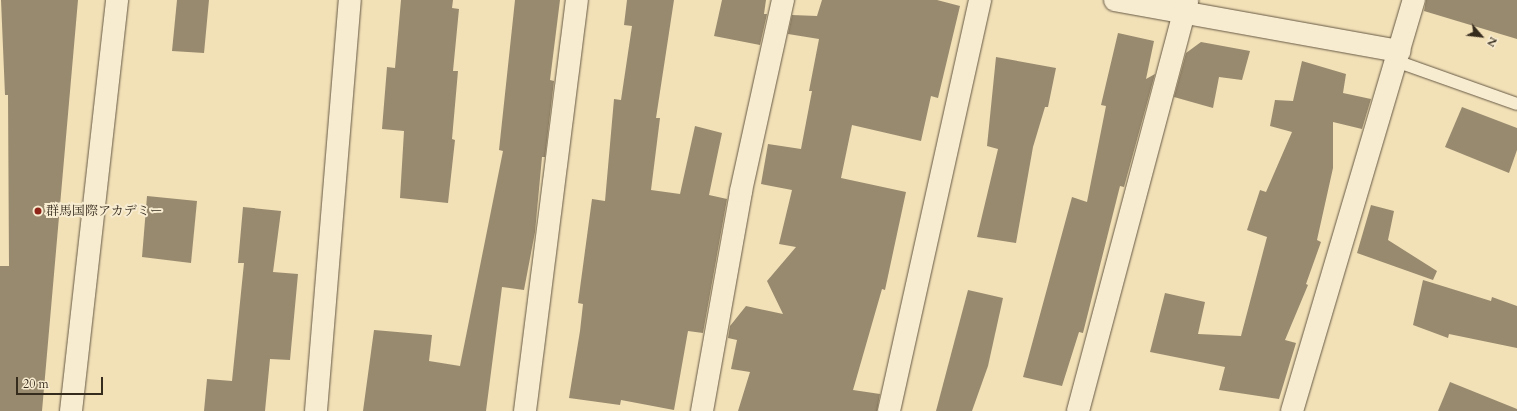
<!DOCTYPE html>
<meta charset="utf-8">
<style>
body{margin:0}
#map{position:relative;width:1517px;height:411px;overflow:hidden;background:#f2e0b7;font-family:Cardo,"Noto Serif JP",serif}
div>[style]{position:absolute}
.building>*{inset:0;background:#988a6e}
.roads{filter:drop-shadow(0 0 1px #655944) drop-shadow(0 0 1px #655944)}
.service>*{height:12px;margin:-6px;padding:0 6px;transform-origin:6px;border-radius:6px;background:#f7ebd0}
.minor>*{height:22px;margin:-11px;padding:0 11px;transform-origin:11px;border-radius:11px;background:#f7ebd0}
.tertiary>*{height:22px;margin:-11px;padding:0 11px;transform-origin:11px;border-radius:11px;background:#f7ebd0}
.dots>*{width:11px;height:11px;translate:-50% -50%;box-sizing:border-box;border:2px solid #f7ebd0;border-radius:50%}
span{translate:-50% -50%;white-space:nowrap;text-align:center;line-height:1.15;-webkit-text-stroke:4px #f7ebd0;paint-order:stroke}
.poi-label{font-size:13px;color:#362c1e}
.left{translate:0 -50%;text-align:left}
.north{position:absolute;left:1461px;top:16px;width:40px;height:40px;-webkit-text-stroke:3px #f7ebd0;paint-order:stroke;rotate:118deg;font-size:11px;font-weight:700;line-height:16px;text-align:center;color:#362c1e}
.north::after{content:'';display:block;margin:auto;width:14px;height:18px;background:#362c1e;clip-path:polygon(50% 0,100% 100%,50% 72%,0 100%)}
.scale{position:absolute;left:16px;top:377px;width:87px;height:18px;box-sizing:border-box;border:2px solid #362c1e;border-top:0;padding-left:5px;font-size:12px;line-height:14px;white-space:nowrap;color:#362c1e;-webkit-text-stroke:3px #f7ebd0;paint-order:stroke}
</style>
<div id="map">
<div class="building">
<i style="clip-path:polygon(1px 0,78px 0,42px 411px,0 411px,0 266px,9px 266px,8px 95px,5px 95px)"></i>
<i style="clip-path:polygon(177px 0,209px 0,204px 53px,172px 51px)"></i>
<i style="clip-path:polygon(401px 0,453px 0,452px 8px,459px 9px,453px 71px,458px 71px,452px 139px,455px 140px,448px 203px,400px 198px,404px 131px,382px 129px,387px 67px,395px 68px)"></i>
<i style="clip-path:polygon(515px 0,560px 0,550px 80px,554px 81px,545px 157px,542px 157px,535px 232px,524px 290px,502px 287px,486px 411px,363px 411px,374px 330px,432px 335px,429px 361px,460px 366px,503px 151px,499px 150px)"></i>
<i style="clip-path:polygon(627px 0,674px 0,656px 118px,660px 118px,651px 190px,680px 194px,695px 126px,722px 133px,709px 195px,727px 199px,703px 333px,688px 331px,674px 410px,621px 400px,620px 405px,569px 398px,580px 331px,583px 304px,578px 303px,592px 199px,605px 201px,614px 99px,621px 100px,632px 26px,624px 25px)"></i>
<i style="clip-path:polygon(722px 0,766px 0,764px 14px,767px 14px,760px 45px,714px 36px)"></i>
<i style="clip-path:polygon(822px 0,937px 0,960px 6px,938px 98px,931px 96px,921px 141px,852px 125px,841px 178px,906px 192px,885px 290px,882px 289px,853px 390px,880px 394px,877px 411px,738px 411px,750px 372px,731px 369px,737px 340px,728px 338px,730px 326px,746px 306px,783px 314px,767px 281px,796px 247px,779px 244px,792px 190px,761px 184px,768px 144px,801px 149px,812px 91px,809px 91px,819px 39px,788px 34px,792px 15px,817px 16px)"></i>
<i style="clip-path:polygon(1426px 0,1517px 0,1517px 39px,1424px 11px)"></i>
<i style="clip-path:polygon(1118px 33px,1154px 41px,1146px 79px,1155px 74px,1124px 187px,1120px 186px,1083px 333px,1079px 332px,1062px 386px,1023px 377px,1072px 197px,1087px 202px,1106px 106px,1101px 105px)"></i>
<i style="clip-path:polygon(1201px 42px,1250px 51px,1242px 80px,1219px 77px,1213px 108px,1174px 97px,1186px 53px)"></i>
<i style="clip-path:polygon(996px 57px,1056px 68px,1048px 107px,1045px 107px,1033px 147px,1016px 243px,977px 237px,998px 149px,987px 146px)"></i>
<i style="clip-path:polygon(1302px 61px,1346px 74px,1343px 93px,1371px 99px,1362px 129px,1333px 122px,1333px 168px,1317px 240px,1321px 242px,1306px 284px,1308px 285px,1285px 340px,1296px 343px,1279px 399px,1219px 390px,1225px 367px,1150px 352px,1165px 293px,1205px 302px,1198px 334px,1241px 336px,1267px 237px,1247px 230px,1260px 190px,1266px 192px,1292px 132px,1270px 126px,1275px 100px,1293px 101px)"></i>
<i style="clip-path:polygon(1462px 107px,1517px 128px,1517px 150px,1509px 173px,1445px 147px)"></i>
<i style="clip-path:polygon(147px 196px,197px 201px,191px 263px,142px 257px)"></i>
<i style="clip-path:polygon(1371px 205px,1394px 211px,1388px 240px,1437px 271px,1433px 280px,1357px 253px)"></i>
<i style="clip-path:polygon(243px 207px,281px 211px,273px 272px,298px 274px,290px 360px,270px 359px,265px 411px,204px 411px,207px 379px,232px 381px,244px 263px,238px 263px)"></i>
<i style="clip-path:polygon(1423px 280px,1491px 301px,1492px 297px,1517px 306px,1517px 348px,1449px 334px,1448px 338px,1413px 325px)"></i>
<i style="clip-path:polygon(968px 290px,1003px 298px,988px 366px,972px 411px,936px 411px)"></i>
<i style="clip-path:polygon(1450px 382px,1517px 409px,1517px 411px,1438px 411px)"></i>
</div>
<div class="roads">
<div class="service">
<i style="left:1396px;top:61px;width:128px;rotate:19.6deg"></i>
</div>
<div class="minor">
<i style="left:1115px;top:0;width:289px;rotate:10.2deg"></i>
<i style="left:71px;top:411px;width:414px;rotate:-83.6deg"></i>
<i style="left:525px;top:411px;width:414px;rotate:-82.8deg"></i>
<i style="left:702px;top:411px;width:223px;rotate:-79.9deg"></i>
<i style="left:741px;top:191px;width:196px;rotate:-77.6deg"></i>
<i style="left:889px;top:411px;width:421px;rotate:-77.5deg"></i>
<i style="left:1078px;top:411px;width:425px;rotate:-75.1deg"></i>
<i style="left:1292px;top:411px;width:429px;rotate:-73.5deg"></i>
</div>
<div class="tertiary">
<i style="left:316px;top:411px;width:412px;rotate:-85.3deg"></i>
</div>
</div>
<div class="dots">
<i style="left:38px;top:211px;background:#8f2418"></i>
</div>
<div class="poi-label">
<span class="left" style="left:46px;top:211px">群馬国際アカデミー</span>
</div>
<div class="north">N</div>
<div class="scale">20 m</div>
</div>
